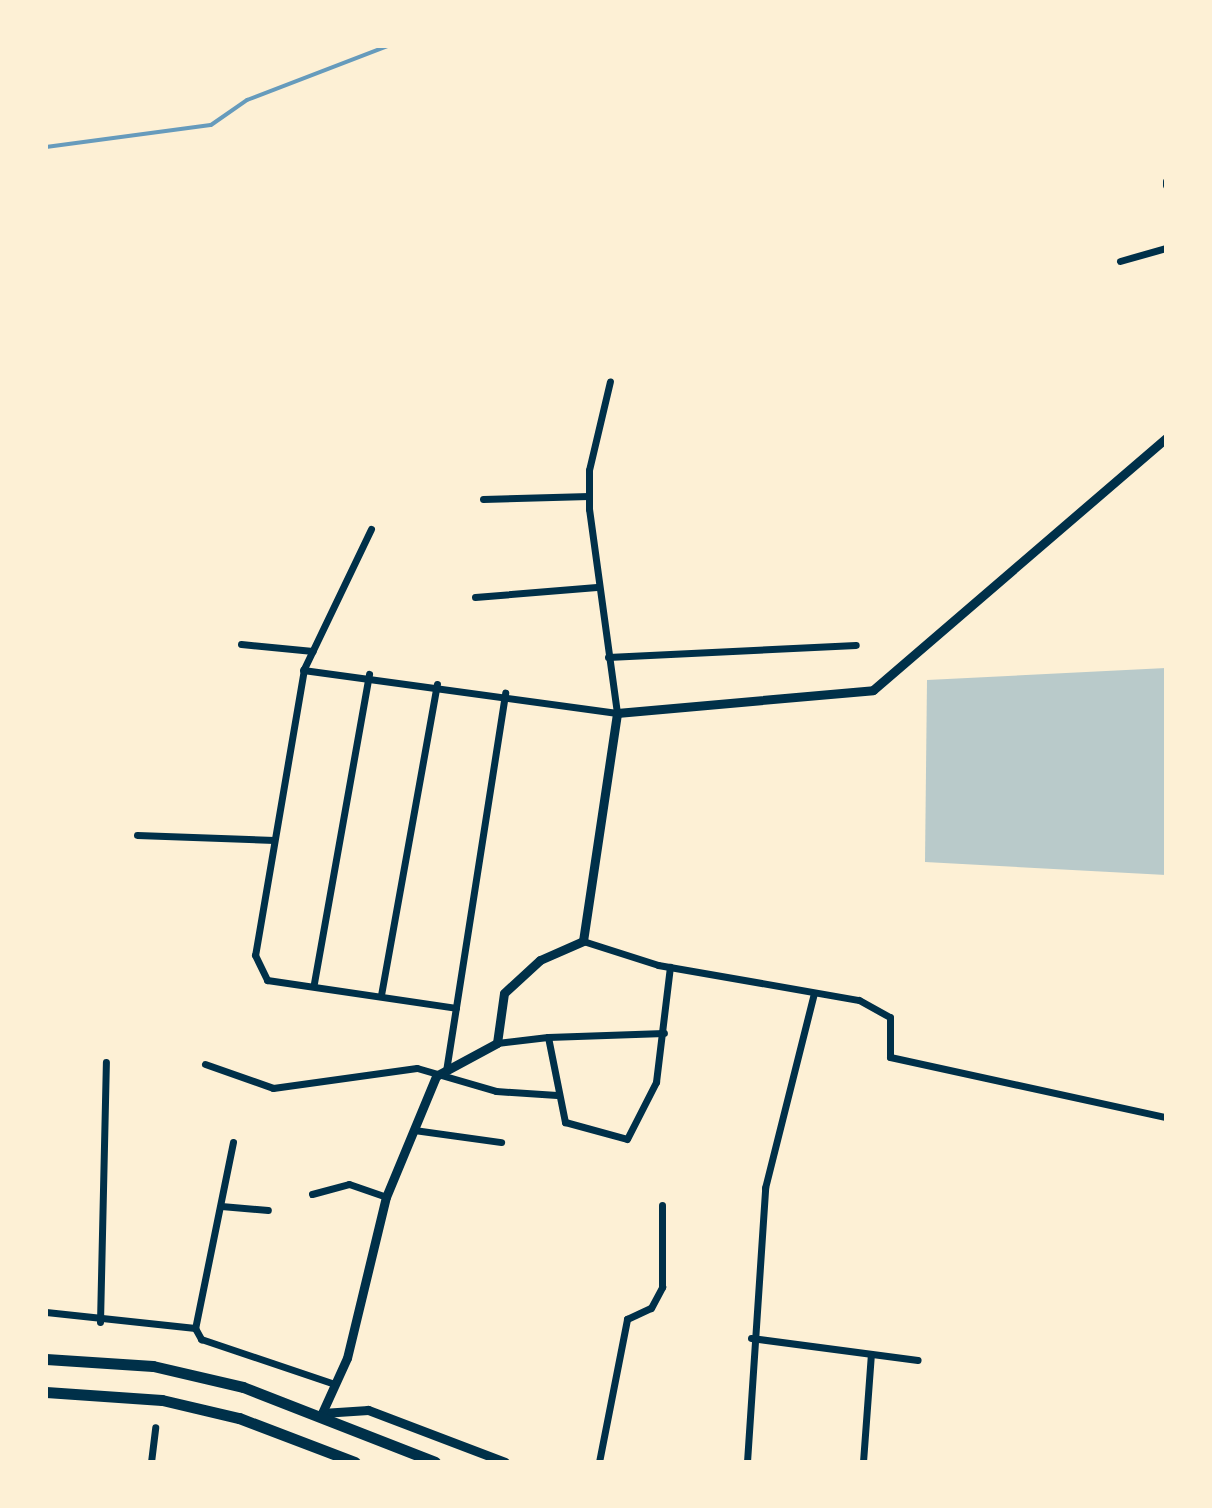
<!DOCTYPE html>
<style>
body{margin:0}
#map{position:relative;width:1212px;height:1508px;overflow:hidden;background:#fdf0d5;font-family:"Fira Sans Condensed",sans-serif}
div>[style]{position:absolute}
.green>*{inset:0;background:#b9caca}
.stream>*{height:4px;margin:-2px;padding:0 2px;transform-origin:2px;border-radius:2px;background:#669bbc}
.minor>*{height:7px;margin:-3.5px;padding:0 3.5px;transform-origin:3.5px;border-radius:3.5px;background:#003049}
.tertiary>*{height:9px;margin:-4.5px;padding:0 4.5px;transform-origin:4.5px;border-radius:4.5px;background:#003049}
.trunk>*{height:11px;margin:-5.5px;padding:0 5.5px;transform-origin:5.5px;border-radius:5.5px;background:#003049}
span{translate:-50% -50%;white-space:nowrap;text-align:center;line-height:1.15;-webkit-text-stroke:8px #fdf0d5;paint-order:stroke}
.frame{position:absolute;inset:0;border:48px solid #fdf0d5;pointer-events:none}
</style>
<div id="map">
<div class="green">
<i style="clip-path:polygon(1166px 668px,1166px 875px,925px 862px,927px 680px)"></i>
</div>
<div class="stream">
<i style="left:46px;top:147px;width:166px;rotate:-7.6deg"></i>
<i style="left:211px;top:125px;width:44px;rotate:-34.8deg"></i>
<i style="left:247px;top:100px;width:151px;rotate:-21deg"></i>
</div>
<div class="minor">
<i style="left:1166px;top:181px;width:4px;rotate:90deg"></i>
<i style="left:1120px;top:261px;width:48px;rotate:-15.8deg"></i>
<i style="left:483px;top:499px;width:106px;rotate:-1.6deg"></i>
<i style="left:371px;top:529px;width:155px;rotate:115.6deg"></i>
<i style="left:304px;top:669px;width:290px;rotate:99.7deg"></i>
<i style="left:255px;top:955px;width:28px;rotate:64deg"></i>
<i style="left:267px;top:980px;width:191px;rotate:8.4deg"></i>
<i style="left:475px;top:597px;width:122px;rotate:-4.7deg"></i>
<i style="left:241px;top:644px;width:72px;rotate:5.6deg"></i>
<i style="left:608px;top:657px;width:248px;rotate:-2.8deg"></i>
<i style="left:303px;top:670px;width:317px;rotate:7.8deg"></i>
<i style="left:617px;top:713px;width:206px;rotate:-97.8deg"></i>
<i style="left:589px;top:509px;width:39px;rotate:-90deg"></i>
<i style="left:589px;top:470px;width:91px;rotate:-76.7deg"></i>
<i style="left:137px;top:835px;width:137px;rotate:2.1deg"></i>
<i style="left:583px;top:941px;width:79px;rotate:17.7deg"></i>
<i style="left:658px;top:965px;width:204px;rotate:9.9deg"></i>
<i style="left:859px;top:1000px;width:35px;rotate:29deg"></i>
<i style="left:890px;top:1017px;width:40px;rotate:90deg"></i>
<i style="left:890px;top:1057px;width:282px;rotate:12.3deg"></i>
<i style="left:314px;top:983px;width:314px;rotate:-79.9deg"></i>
<i style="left:381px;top:995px;width:316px;rotate:-79.8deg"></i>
<i style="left:548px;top:1037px;width:116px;rotate:-2deg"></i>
<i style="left:497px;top:1043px;width:51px;rotate:-6.7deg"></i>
<i style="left:548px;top:1037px;width:87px;rotate:78.7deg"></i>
<i style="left:565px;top:1122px;width:64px;rotate:15.3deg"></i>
<i style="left:627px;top:1139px;width:64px;rotate:-63deg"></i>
<i style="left:656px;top:1082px;width:116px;rotate:-83.1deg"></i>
<i style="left:205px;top:1064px;width:72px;rotate:19.4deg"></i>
<i style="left:273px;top:1088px;width:145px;rotate:-7.9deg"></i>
<i style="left:417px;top:1068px;width:82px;rotate:16.2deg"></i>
<i style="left:496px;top:1091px;width:61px;rotate:3.8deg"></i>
<i style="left:446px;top:1071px;width:383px;rotate:-81.1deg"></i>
<i style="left:414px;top:1130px;width:88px;rotate:7.9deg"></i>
<i style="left:233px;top:1142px;width:190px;rotate:101.5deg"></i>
<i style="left:195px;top:1328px;width:13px;rotate:61deg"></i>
<i style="left:201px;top:1339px;width:141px;rotate:18.6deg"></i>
<i style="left:312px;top:1194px;width:38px;rotate:-15deg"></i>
<i style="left:349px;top:1184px;width:39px;rotate:19deg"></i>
<i style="left:221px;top:1206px;width:47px;rotate:4.9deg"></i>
<i style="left:46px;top:1312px;width:150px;rotate:6.1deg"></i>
<i style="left:100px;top:1322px;width:260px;rotate:-88.7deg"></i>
<i style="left:751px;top:1338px;width:168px;rotate:7.5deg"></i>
<i style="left:151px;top:1462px;width:35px;rotate:-83deg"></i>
<i style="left:599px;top:1462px;width:146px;rotate:-78.9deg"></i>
<i style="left:627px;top:1319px;width:26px;rotate:-25deg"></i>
<i style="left:651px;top:1308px;width:24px;rotate:-62deg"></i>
<i style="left:662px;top:1287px;width:82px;rotate:-90deg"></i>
<i style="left:747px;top:1462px;width:275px;rotate:-86.2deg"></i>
<i style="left:765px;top:1188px;width:201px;rotate:-75.9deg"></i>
<i style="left:863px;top:1462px;width:108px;rotate:-85.8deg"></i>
</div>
<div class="tertiary">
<i style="left:505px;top:1462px;width:147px;rotate:-159.2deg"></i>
<i style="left:368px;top:1410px;width:46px;rotate:176.3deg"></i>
<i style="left:322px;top:1413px;width:60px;rotate:-65.6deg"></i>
<i style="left:347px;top:1358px;width:166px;rotate:-76.4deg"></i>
<i style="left:386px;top:1197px;width:131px;rotate:-67.5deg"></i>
<i style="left:436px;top:1076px;width:69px;rotate:-28.4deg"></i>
<i style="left:497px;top:1043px;width:50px;rotate:-82deg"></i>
<i style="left:504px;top:993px;width:49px;rotate:-42.5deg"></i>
<i style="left:540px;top:960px;width:47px;rotate:-23.8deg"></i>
<i style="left:583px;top:941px;width:231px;rotate:-81.5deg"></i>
<i style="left:617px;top:713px;width:257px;rotate:-5.1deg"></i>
<i style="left:873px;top:690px;width:386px;rotate:-40.7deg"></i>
</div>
<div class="trunk">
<i style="left:46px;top:1359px;width:107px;rotate:3.7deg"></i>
<i style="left:153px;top:1366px;width:92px;rotate:13.1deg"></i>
<i style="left:243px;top:1387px;width:206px;rotate:21.3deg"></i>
<i style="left:46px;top:1392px;width:116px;rotate:3.9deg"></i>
<i style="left:162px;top:1400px;width:79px;rotate:13.2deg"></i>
<i style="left:239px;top:1418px;width:124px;rotate:20.8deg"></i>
</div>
<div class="frame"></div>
</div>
